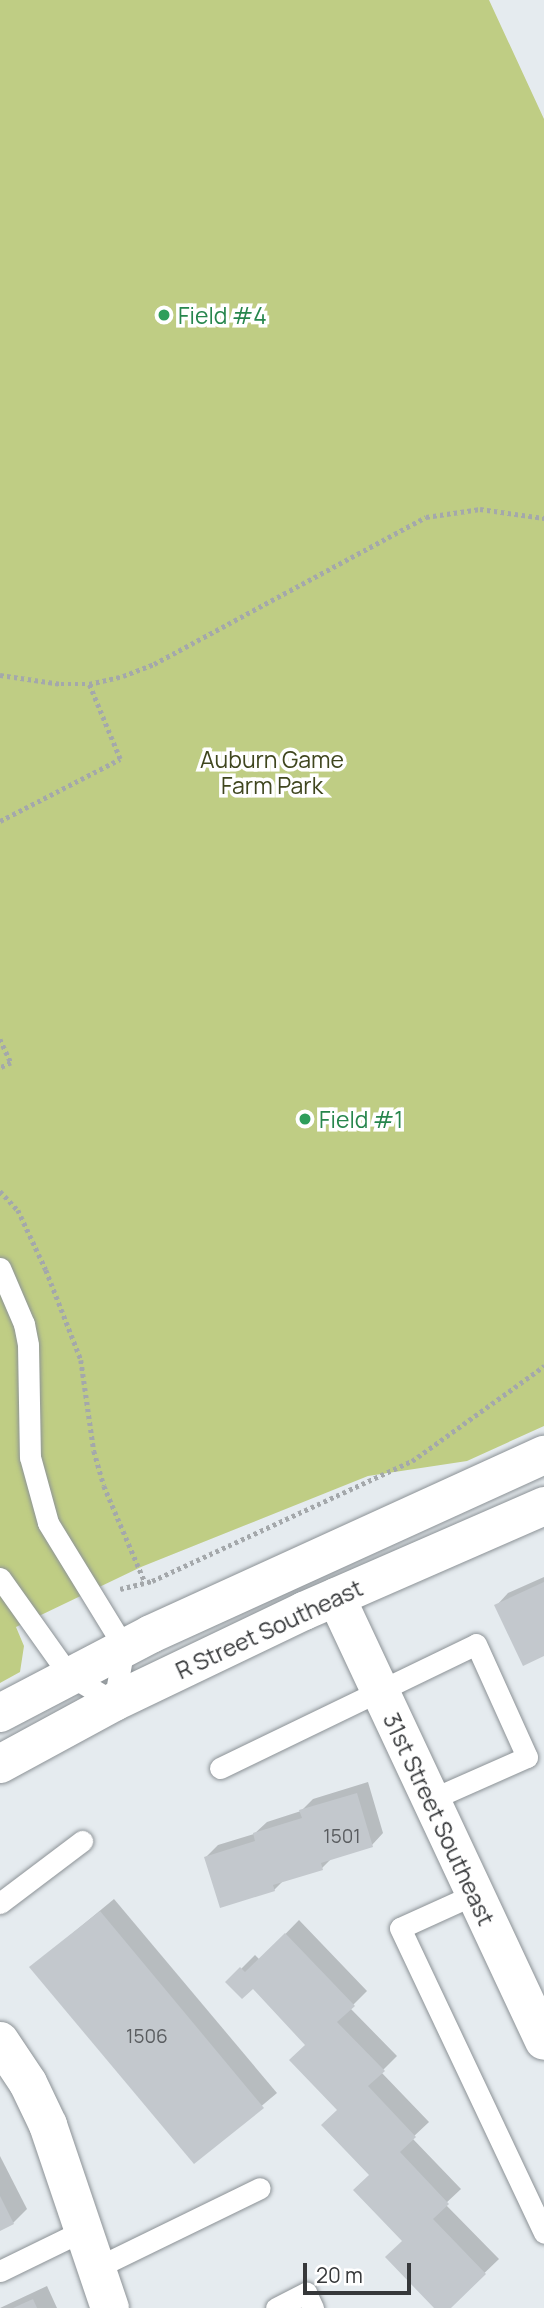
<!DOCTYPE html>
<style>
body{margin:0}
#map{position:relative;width:544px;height:2308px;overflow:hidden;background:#e5ebef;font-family:Manrope,sans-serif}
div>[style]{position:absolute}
.green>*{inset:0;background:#bfcd84}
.shadow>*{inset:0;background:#0003}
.building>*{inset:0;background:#c3c8cd}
.path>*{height:4.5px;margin-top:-2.25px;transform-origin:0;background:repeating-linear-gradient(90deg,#a4a8ab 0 3.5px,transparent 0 7px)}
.roads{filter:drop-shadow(0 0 2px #8c9296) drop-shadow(0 0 2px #8c9296)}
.service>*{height:21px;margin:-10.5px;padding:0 10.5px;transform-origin:10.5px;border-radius:10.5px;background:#fff}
.minor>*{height:38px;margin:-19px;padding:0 19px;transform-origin:19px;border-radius:19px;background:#fff}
.tertiary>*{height:38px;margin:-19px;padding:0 19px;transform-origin:19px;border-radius:19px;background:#fff}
.dots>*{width:19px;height:19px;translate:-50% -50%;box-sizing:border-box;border:4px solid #fff;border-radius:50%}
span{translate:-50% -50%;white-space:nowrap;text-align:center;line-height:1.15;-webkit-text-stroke:7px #fff;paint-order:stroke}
.number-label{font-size:19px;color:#595c5f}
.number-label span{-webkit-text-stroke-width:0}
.leisure-label{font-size:23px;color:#27864d}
.left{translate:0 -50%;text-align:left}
.park-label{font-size:23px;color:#3f461e}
.street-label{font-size:23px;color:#36383a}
.scale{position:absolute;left:303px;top:2263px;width:108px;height:32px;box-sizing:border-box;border:4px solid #36383a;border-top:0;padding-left:9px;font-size:21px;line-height:24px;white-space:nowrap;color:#36383a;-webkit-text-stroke:5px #fff;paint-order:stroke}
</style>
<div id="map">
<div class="green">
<i style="clip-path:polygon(0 0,489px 0,544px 119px,544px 1426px,467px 1461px,368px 1476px,141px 1567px,16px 1627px,24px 1646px,20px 1672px,0 1683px)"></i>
</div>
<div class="shadow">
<i style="clip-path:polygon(544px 1577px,544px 1654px,497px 1605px,508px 1593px)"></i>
<i style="clip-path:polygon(368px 1782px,383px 1833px,372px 1845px,333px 1857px,322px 1868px,284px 1880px,274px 1890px,206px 1857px,218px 1845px,254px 1834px,267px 1822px,301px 1811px,313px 1799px)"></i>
<i style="clip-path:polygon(114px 1899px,277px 2093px,195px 2162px,32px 1967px)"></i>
<i style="clip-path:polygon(299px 1920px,367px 1991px,350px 2008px,397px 2056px,381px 2072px,429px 2122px,412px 2138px,461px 2189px,445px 2204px,499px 2259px,448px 2308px,437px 2308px,307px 2044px,254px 1987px,228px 1982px,255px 1955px,260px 1960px)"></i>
<i style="clip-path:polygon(0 2156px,27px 2209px,13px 2223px,0 2229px)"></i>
<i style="clip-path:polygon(47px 2286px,57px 2308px,0 2308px)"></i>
</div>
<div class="building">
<i style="clip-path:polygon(544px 1582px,544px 1656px,523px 1666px,494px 1605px)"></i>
<i style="clip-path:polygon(357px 1793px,373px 1847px,321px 1863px,323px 1870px,273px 1885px,275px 1891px,220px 1908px,204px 1857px,255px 1841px,253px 1833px,302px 1818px,299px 1810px)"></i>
<i style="clip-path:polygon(100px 1911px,264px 2108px,194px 2164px,29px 1967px)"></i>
<i style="clip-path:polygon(285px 1933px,355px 2006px,337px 2022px,385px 2071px,368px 2086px,416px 2137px,400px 2152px,449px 2204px,433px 2219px,486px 2274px,451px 2308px,434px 2308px,385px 2257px,402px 2241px,353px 2190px,369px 2175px,321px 2125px,337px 2110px,289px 2060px,305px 2045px,253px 1989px,242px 1999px,225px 1982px,240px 1967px,245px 1972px)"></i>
<i style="clip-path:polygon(0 2196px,14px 2224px,0 2231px)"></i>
<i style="clip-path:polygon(33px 2299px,37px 2308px,13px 2308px)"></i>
</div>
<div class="path">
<i style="left:0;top:675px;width:62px;rotate:8.4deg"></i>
<i style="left:61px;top:684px;width:28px"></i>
<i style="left:89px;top:684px;width:35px;rotate:-13deg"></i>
<i style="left:123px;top:676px;width:33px;rotate:-21deg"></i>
<i style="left:154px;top:664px;width:309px;rotate:-28.4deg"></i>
<i style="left:426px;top:517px;width:55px;rotate:-8.4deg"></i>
<i style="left:480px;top:509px;width:65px;rotate:8deg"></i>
<i style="left:0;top:821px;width:135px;rotate:-27.3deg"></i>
<i style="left:120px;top:759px;width:81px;rotate:-112.5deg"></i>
<i style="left:0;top:1039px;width:26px;rotate:65deg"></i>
<i style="left:11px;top:1063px;width:12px;rotate:156deg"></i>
<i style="left:0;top:1191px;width:26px;rotate:47deg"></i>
<i style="left:18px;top:1210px;width:66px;rotate:65deg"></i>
<i style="left:46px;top:1270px;width:97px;rotate:68.7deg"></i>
<i style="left:81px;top:1360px;width:92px;rotate:81.9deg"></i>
<i style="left:94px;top:1451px;width:36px;rotate:74deg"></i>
<i style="left:104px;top:1486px;width:104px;rotate:66.9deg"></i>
<i style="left:120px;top:1589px;width:33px;rotate:-14deg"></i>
<i style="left:152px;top:1581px;width:286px;rotate:-24.8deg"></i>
<i style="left:412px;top:1461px;width:163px;rotate:-35.7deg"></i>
</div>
<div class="roads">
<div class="service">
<i style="left:0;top:1268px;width:61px;rotate:66.8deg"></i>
<i style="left:24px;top:1324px;width:21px;rotate:79deg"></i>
<i style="left:28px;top:1345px;width:112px;rotate:89deg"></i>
<i style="left:30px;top:1457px;width:68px;rotate:74.7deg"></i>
<i style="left:48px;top:1523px;width:145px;rotate:58.5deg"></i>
<i style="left:124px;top:1647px;width:56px;rotate:100.3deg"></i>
<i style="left:114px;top:1702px;width:52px;rotate:-149deg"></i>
<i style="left:69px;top:1675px;width:119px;rotate:-125.4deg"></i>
<i style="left:220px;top:1768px;width:284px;rotate:-25.8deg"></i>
<i style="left:476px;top:1644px;width:124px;rotate:65.7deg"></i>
<i style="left:527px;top:1757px;width:106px;rotate:156.1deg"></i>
<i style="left:475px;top:1894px;width:82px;rotate:155.6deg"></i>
<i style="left:400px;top:1928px;width:337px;rotate:64.7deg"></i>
<i style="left:0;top:1903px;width:103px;rotate:-37.1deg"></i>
<i style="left:96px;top:2268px;width:182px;rotate:-26deg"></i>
<i style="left:0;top:2271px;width:93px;rotate:-26deg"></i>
<i style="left:276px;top:2308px;width:34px;rotate:-27deg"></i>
<i style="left:306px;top:2293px;width:17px;rotate:65deg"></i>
</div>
<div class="minor">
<i style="left:336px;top:1597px;width:490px;rotate:64.9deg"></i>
<i style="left:0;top:2041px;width:50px;rotate:56.3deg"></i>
<i style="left:28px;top:2083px;width:47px;rotate:64.5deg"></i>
<i style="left:48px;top:2125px;width:193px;rotate:71.3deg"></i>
</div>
<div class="tertiary">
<i style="left:0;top:1713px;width:170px;rotate:-27.6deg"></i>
<i style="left:151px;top:1634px;width:432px;rotate:-24.5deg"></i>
<i style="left:0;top:1764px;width:130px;rotate:-28.5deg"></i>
<i style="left:114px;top:1702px;width:211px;rotate:-25.6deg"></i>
<i style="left:304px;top:1611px;width:262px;rotate:-23.6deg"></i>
</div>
</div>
<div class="dots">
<i style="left:164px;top:315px;background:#2e9e5b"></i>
<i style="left:305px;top:1119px;background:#2e9e5b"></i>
</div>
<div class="number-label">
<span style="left:342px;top:1837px">1501</span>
<span style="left:147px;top:2037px">1506</span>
</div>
<div class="leisure-label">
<span class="left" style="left:178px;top:315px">Field #4</span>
<span class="left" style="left:319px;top:1119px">Field #1</span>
</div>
<div class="park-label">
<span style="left:272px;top:772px">Auburn Game<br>Farm Park</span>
</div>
<div class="street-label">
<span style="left:269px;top:1629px;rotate:-25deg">R Street Southeast</span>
<span style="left:439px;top:1819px;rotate:65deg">31st Street Southeast</span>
</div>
<div class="scale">20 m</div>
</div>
